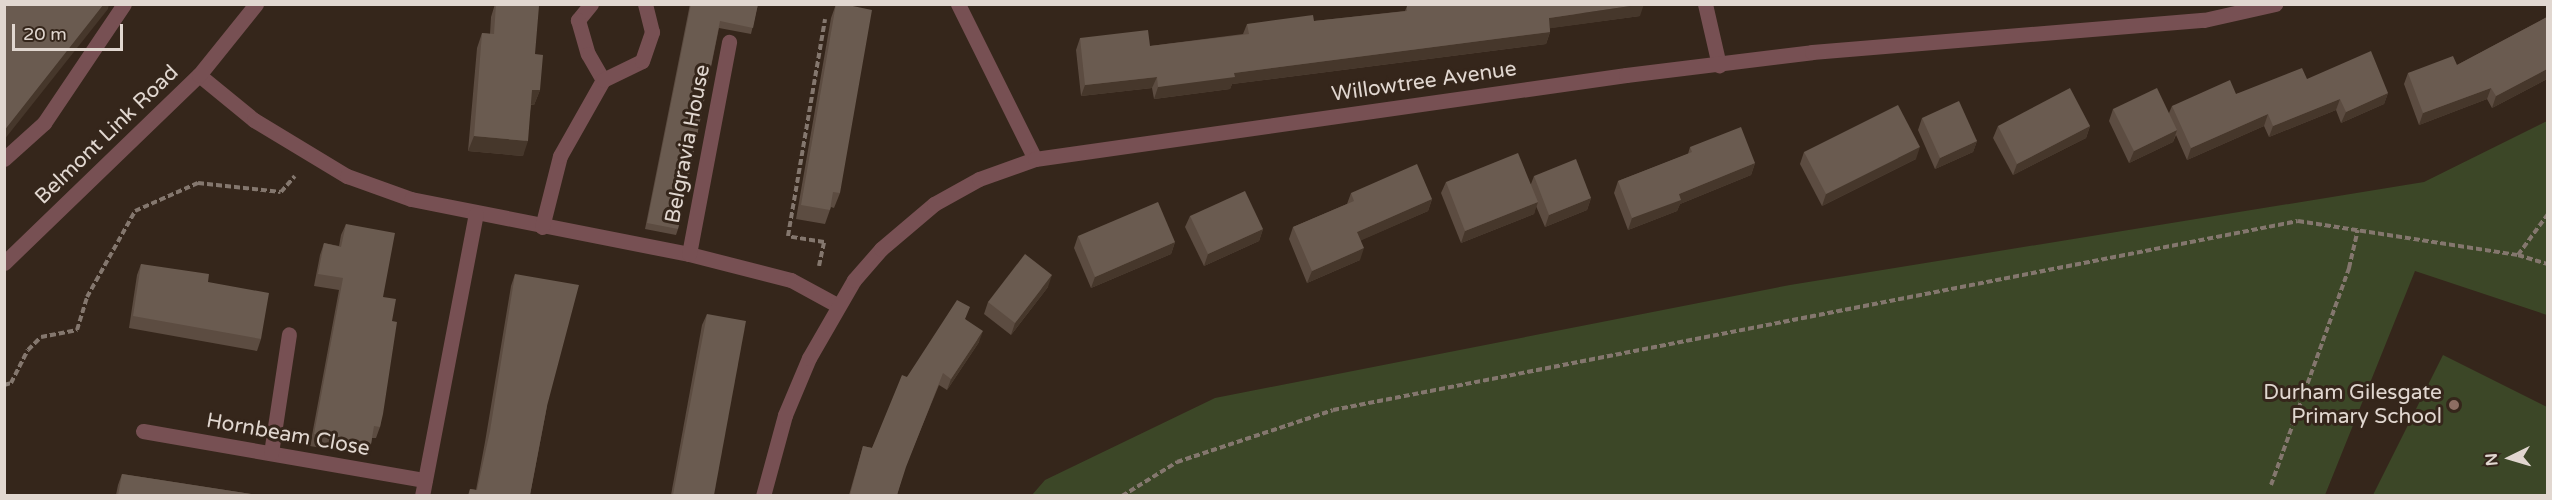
<!DOCTYPE html>
<style>
body{margin:0}
#map{position:relative;width:2552px;height:500px;overflow:hidden;background:#35261b;font-family:"Varela Round",sans-serif}
div>[style]{position:absolute}
.green>*{inset:0;background:#3c4727}
.path>*{height:4px;margin-top:-2px;transform-origin:0;background:repeating-linear-gradient(90deg,#84776e 0 6px,transparent 0 9px)}
.minor>*{height:15px;margin:-7.5px;padding:0 7.5px;transform-origin:7.5px;border-radius:7.5px;background:#775053}
.wall>*{inset:0;background:#5c4c41}
.shaded-wall>*{inset:0;background:#46372b}
.building>*{inset:0;background:#6a5b50}
.dots>*{width:16px;height:16px;translate:-50% -50%;box-sizing:border-box;border:3px solid #35261b;border-radius:50%}
span{translate:-50% -50%;white-space:nowrap;text-align:center;line-height:1.15;-webkit-text-stroke:6px #35261b;paint-order:stroke}
.street-label{font-size:21px;color:#e1d7d0}
.poi-label{font-size:21px;color:#e1d7d0}
.right{translate:-100% -50%;text-align:right}
.frame{position:absolute;inset:0;border:6px solid #e1d7d0;pointer-events:none}
.north{position:absolute;left:2480px;top:428px;width:60px;height:60px;-webkit-text-stroke:4px #35261b;paint-order:stroke;rotate:265deg;font-size:16px;font-weight:700;line-height:24px;text-align:center;color:#e1d7d0}
.north::after{content:'';display:block;margin:auto;width:21px;height:27px;background:#e1d7d0;clip-path:polygon(50% 0,100% 100%,50% 72%,0 100%)}
.scale{position:absolute;left:12px;top:24px;width:111px;height:27px;box-sizing:border-box;border:3px solid #e1d7d0;border-top:0;padding-left:8px;font-size:18px;line-height:21px;white-space:nowrap;color:#e1d7d0;-webkit-text-stroke:4px #35261b;paint-order:stroke}
</style>
<div id="map">
<div class="green">
<i style="clip-path:polygon(2547px 121px,2547px 315px,2415px 271px,2325px 495px,1032px 495px,1045px 480px,1215px 398px,1790px 285px,2424px 182px)"></i>
<i style="clip-path:polygon(2443px 355px,2547px 407px,2547px 495px,2373px 495px)"></i>
</div>
<div class="path">
<i style="left:2518px;top:255px;width:51px;rotate:-53.8deg"></i>
<i style="left:819px;top:266px;width:25px;rotate:-78deg"></i>
<i style="left:824px;top:242px;width:36px;rotate:-171deg"></i>
<i style="left:788px;top:236px;width:220px;rotate:-80.3deg"></i>
<i style="left:4px;top:385px;width:7px;rotate:-16deg"></i>
<i style="left:11px;top:383px;width:37px;rotate:-63deg"></i>
<i style="left:28px;top:350px;width:18px;rotate:-45deg"></i>
<i style="left:41px;top:337px;width:37px;rotate:-11deg"></i>
<i style="left:77px;top:330px;width:34px;rotate:-73deg"></i>
<i style="left:87px;top:297px;width:98px;rotate:-60.8deg"></i>
<i style="left:135px;top:211px;width:69px;rotate:-24deg"></i>
<i style="left:198px;top:183px;width:83px;rotate:6.2deg"></i>
<i style="left:281px;top:192px;width:21px;rotate:-49deg"></i>
<i style="left:2271px;top:485px;width:231px;rotate:-70.2deg"></i>
<i style="left:2349px;top:268px;width:39px;rotate:-77deg"></i>
<i style="left:1122px;top:496px;width:65px;rotate:-31.7deg"></i>
<i style="left:1177px;top:462px;width:164px;rotate:-18.4deg"></i>
<i style="left:1333px;top:410px;width:983px;rotate:-11.08deg"></i>
<i style="left:2298px;top:221px;width:223px;rotate:8.8deg"></i>
<i style="left:2518px;top:255px;width:31px;rotate:17deg"></i>
</div>
<div class="minor">
<i style="left:591px;top:4px;width:21px;rotate:129deg"></i>
<i style="left:578px;top:20px;width:35px;rotate:74deg"></i>
<i style="left:588px;top:54px;width:30px;rotate:60deg"></i>
<i style="left:958px;top:4px;width:173px;rotate:63.6deg"></i>
<i style="left:1705px;top:4px;width:63px;rotate:77.1deg"></i>
<i style="left:199px;top:75px;width:71px;rotate:39.3deg"></i>
<i style="left:254px;top:120px;width:109px;rotate:31.1deg"></i>
<i style="left:347px;top:176px;width:68px;rotate:19.8deg"></i>
<i style="left:411px;top:199px;width:283px;rotate:11.2deg"></i>
<i style="left:689px;top:254px;width:105px;rotate:14.3deg"></i>
<i style="left:791px;top:280px;width:52px;rotate:28.5deg"></i>
<i style="left:4px;top:159px;width:54px;rotate:-42deg"></i>
<i style="left:44px;top:123px;width:143px;rotate:-56.1deg"></i>
<i style="left:542px;top:227px;width:73px;rotate:-75.8deg"></i>
<i style="left:560px;top:156px;width:87px;rotate:-60.5deg"></i>
<i style="left:603px;top:80px;width:43px;rotate:-26deg"></i>
<i style="left:642px;top:61px;width:31px;rotate:-71deg"></i>
<i style="left:652px;top:32px;width:29px;rotate:-104deg"></i>
<i style="left:689px;top:254px;width:216px;rotate:-79.3deg"></i>
<i style="left:4px;top:263px;width:271px;rotate:-44deg"></i>
<i style="left:199px;top:75px;width:91px;rotate:-51.2deg"></i>
<i style="left:143px;top:431px;width:286px;rotate:9.9deg"></i>
<i style="left:271px;top:453px;width:120px;rotate:-81.4deg"></i>
<i style="left:422px;top:496px;width:287px;rotate:-79.2deg"></i>
<i style="left:763px;top:496px;width:84px;rotate:-74.8deg"></i>
<i style="left:785px;top:415px;width:62px;rotate:-67.2deg"></i>
<i style="left:809px;top:358px;width:90px;rotate:-60deg"></i>
<i style="left:854px;top:280px;width:41px;rotate:-48.9deg"></i>
<i style="left:881px;top:249px;width:70px;rotate:-40.3deg"></i>
<i style="left:934px;top:204px;width:51px;rotate:-29.1deg"></i>
<i style="left:979px;top:179px;width:59px;rotate:-19.7deg"></i>
<i style="left:1035px;top:159px;width:597px;rotate:-8.09deg"></i>
<i style="left:1626px;top:75px;width:187px;rotate:-7deg"></i>
<i style="left:1812px;top:52px;width:393px;rotate:-4.7deg"></i>
<i style="left:2204px;top:20px;width:73px;rotate:-12.7deg"></i>
</div>
<div class="wall">
<i style="clip-path:polygon(495px 4px,525px 4px,535px 54px,540px 90px,534px 105px,531px 105px,523px 156px,468px 151px,477px 48px,482px 33px,490px 34px,491px 17px)"></i>
<i style="clip-path:polygon(690px 4px,758px 4px,751px 34px,719px 28px,678px 229px,676px 235px,645px 229px)"></i>
<i style="clip-path:polygon(836px 4px,840px 193px,834px 208px,831px 207px,825px 224px,796px 219px,831px 18px)"></i>
<i style="clip-path:polygon(1407px 6px,1640px 16px,1550px 28px,1550px 32px,1546px 44px,1232px 84px,1230px 89px,1154px 99px,1152px 88px,1081px 96px,1076px 50px,1080px 38px,1150px 46px,1243px 34px,1247px 24px,1314px 21px,1405px 11px)"></i>
<i style="clip-path:polygon(2547px 17px,2547px 79px,2492px 108px,2487px 99px,2419px 125px,2404px 84px,2408px 73px,2457px 65px)"></i>
<i style="clip-path:polygon(2307px 79px,2388px 93px,2384px 104px,2341px 123px,2336px 110px,2269px 137px,2264px 126px,2187px 160px,2176px 135px,2173px 142px,2129px 163px,2109px 121px,2113px 109px,2169px 113px,2172px 106px,2236px 94px)"></i>
<i style="clip-path:polygon(1922px 118px,1977px 141px,1973px 152px,1935px 169px,1918px 130px)"></i>
<i style="clip-path:polygon(1998px 126px,2090px 126px,2086px 138px,2013px 175px,1993px 138px)"></i>
<i style="clip-path:polygon(1690px 147px,1755px 163px,1751px 175px,1680px 204px,1677px 211px,1628px 230px,1614px 193px,1618px 181px,1688px 154px)"></i>
<i style="clip-path:polygon(1804px 152px,1916px 159px,1822px 206px,1800px 164px)"></i>
<i style="clip-path:polygon(1534px 176px,1591px 198px,1587px 210px,1545px 227px,1536px 206px,1534px 214px,1461px 243px,1441px 193px,1446px 182px,1531px 184px)"></i>
<i style="clip-path:polygon(1351px 193px,1432px 199px,1428px 211px,1361px 240px,1360px 260px,1307px 283px,1289px 239px,1293px 227px,1347px 204px)"></i>
<i style="clip-path:polygon(1190px 216px,1263px 229px,1259px 241px,1204px 266px,1185px 227px)"></i>
<i style="clip-path:polygon(346px 224px,383px 297px,392px 321px,380px 427px,376px 438px,372px 438px,371px 444px,367px 456px,310px 446px,339px 290px,314px 286px,320px 255px,324px 243px,339px 246px,341px 235px)"></i>
<i style="clip-path:polygon(1078px 236px,1175px 242px,1171px 254px,1091px 288px,1074px 248px)"></i>
<i style="clip-path:polygon(141px 264px,208px 282px,261px 339px,257px 351px,129px 328px,137px 275px)"></i>
<i style="clip-path:polygon(515px 274px,547px 406px,530px 495px,468px 495px,470px 489px,476px 490px,485px 442px,511px 286px)"></i>
<i style="clip-path:polygon(1048px 287px,1011px 335px,984px 314px,988px 302px)"></i>
<i style="clip-path:polygon(707px 314px,714px 495px,671px 495px,702px 325px)"></i>
<i style="clip-path:polygon(965px 319px,979px 342px,947px 390px,939px 385px,904px 470px,897px 495px,849px 495px,863px 446px,872px 448px,907px 377px)"></i>
<i style="clip-path:polygon(122px 474px,257px 495px,116px 495px,118px 485px)"></i>
</div>
<div class="shaded-wall">
<i style="clip-path:polygon(104px 4px,109px 4px,108px 9px,4px 140px,4px 131px)"></i>
<i style="clip-path:polygon(545px 4px,575px 4px,575px 5px)"></i>
<i style="clip-path:polygon(1644px 4px,1640px 16px,1545px 29px,1549px 18px)"></i>
<i style="clip-path:polygon(1550px 32px,1546px 44px,1232px 84px,1230px 89px,1154px 99px,1158px 87px,1234px 73px)"></i>
<i style="clip-path:polygon(2547px 69px,2547px 79px,2492px 108px,2496px 96px)"></i>
<i style="clip-path:polygon(1157px 77px,1152px 88px,1081px 96px,1085px 85px)"></i>
<i style="clip-path:polygon(2491px 88px,2487px 99px,2419px 125px,2423px 113px)"></i>
<i style="clip-path:polygon(532px 90px,540px 90px,534px 105px,527px 104px)"></i>
<i style="clip-path:polygon(2388px 93px,2384px 104px,2341px 123px,2346px 112px)"></i>
<i style="clip-path:polygon(2340px 99px,2336px 110px,2269px 137px,2273px 126px)"></i>
<i style="clip-path:polygon(2268px 114px,2264px 126px,2187px 160px,2191px 148px)"></i>
<i style="clip-path:polygon(2090px 126px,2086px 138px,2013px 175px,2017px 164px)"></i>
<i style="clip-path:polygon(2177px 130px,2173px 142px,2129px 163px,2134px 151px)"></i>
<i style="clip-path:polygon(474px 136px,528px 141px,523px 156px,468px 151px)"></i>
<i style="clip-path:polygon(1977px 141px,1973px 152px,1935px 169px,1940px 158px)"></i>
<i style="clip-path:polygon(1920px 147px,1916px 159px,1822px 206px,1826px 194px)"></i>
<i style="clip-path:polygon(1755px 163px,1751px 175px,1680px 204px,1677px 211px,1628px 230px,1632px 218px,1679px 194px)"></i>
<i style="clip-path:polygon(1591px 198px,1587px 210px,1545px 227px,1549px 215px)"></i>
<i style="clip-path:polygon(1432px 199px,1428px 211px,1353px 244px,1357px 232px)"></i>
<i style="clip-path:polygon(1538px 202px,1534px 214px,1461px 243px,1465px 231px)"></i>
<i style="clip-path:polygon(1263px 229px,1259px 241px,1204px 266px,1208px 254px)"></i>
<i style="clip-path:polygon(1175px 242px,1171px 254px,1091px 288px,1095px 277px)"></i>
<i style="clip-path:polygon(1364px 248px,1360px 260px,1307px 283px,1312px 271px)"></i>
<i style="clip-path:polygon(1052px 275px,1048px 287px,1011px 335px,1015px 323px)"></i>
<i style="clip-path:polygon(983px 331px,979px 342px,947px 390px,951px 379px)"></i>
</div>
<div class="building">
<i style="clip-path:polygon(4px 4px,104px 4px,4px 131px)"></i>
<i style="clip-path:polygon(496px 4px,525px 4px,539px 6px,535px 54px,543px 55px,540px 90px,532px 90px,528px 141px,474px 136px,482px 33px,494px 34px)"></i>
<i style="clip-path:polygon(691px 4px,758px 4px,753px 28px,720px 21px,678px 229px,647px 223px)"></i>
<i style="clip-path:polygon(836px 4px,843px 4px,872px 10px,840px 193px,833px 192px,830px 210px,801px 205px)"></i>
<i style="clip-path:polygon(1417px 4px,1644px 4px,1549px 18px,1550px 32px,1234px 73px,1235px 77px,1158px 87px,1157px 77px,1085px 85px,1080px 38px,1148px 30px,1150px 46px,1249px 34px,1247px 24px,1313px 15px,1314px 21px,1407px 11px,1407px 6px)"></i>
<i style="clip-path:polygon(2547px 17px,2547px 69px,2496px 96px,2491px 88px,2423px 113px,2408px 73px,2453px 56px,2457px 65px)"></i>
<i style="clip-path:polygon(2371px 51px,2388px 93px,2346px 112px,2340px 99px,2273px 126px,2268px 114px,2191px 148px,2172px 106px,2230px 80px,2236px 94px,2302px 68px,2307px 79px)"></i>
<i style="clip-path:polygon(2070px 88px,2090px 126px,2017px 164px,1998px 126px)"></i>
<i style="clip-path:polygon(2157px 88px,2177px 130px,2134px 151px,2113px 109px)"></i>
<i style="clip-path:polygon(1959px 101px,1977px 141px,1940px 158px,1922px 118px)"></i>
<i style="clip-path:polygon(1898px 105px,1920px 147px,1826px 194px,1804px 152px)"></i>
<i style="clip-path:polygon(1741px 127px,1755px 163px,1679px 194px,1681px 200px,1632px 218px,1618px 181px,1692px 152px,1690px 147px)"></i>
<i style="clip-path:polygon(1518px 153px,1538px 202px,1465px 231px,1446px 182px)"></i>
<i style="clip-path:polygon(1576px 159px,1591px 198px,1549px 215px,1534px 176px)"></i>
<i style="clip-path:polygon(1417px 164px,1432px 199px,1357px 232px,1364px 248px,1312px 271px,1293px 227px,1354px 201px,1351px 193px)"></i>
<i style="clip-path:polygon(1245px 191px,1263px 229px,1208px 254px,1190px 216px)"></i>
<i style="clip-path:polygon(1158px 202px,1175px 242px,1095px 277px,1078px 236px)"></i>
<i style="clip-path:polygon(346px 224px,395px 233px,383px 297px,396px 299px,392px 321px,397px 322px,383px 414px,380px 427px,374px 426px,371px 444px,314px 434px,343px 278px,318px 274px,324px 243px,341px 247px)"></i>
<i style="clip-path:polygon(1025px 254px,1052px 275px,1015px 323px,988px 302px)"></i>
<i style="clip-path:polygon(141px 264px,209px 274px,208px 282px,269px 293px,261px 339px,133px 316px)"></i>
<i style="clip-path:polygon(515px 274px,579px 285px,547px 406px,530px 495px,469px 495px,470px 489px,477px 490px,490px 431px)"></i>
<i style="clip-path:polygon(957px 300px,970px 307px,965px 319px,983px 331px,951px 379px,943px 373px,906px 467px,897px 495px,850px 495px,863px 446px,872px 448px,902px 375px,907px 377px)"></i>
<i style="clip-path:polygon(707px 314px,746px 321px,714px 495px,673px 495px)"></i>
<i style="clip-path:polygon(122px 474px,257px 495px,118px 495px)"></i>
</div>
<div class="dots">
<i style="left:2454px;top:405px;background:#8d6e63"></i>
</div>
<div class="street-label">
<span style="left:1424px;top:82px;rotate:-8deg">Willowtree Avenue</span>
<span style="left:107px;top:135px;rotate:-44deg">Belmont Link Road</span>
<span style="left:688px;top:144px;rotate:-79deg">Belgravia House</span>
<span style="left:288px;top:435px;rotate:10deg">Hornbeam Close</span>
</div>
<div class="poi-label">
<span class="right" style="left:2442px;top:405px">Durham Gilesgate<br>Primary School</span>
</div>
<div class="frame"></div>
<div class="north">N</div>
<div class="scale">20 m</div>
</div>
